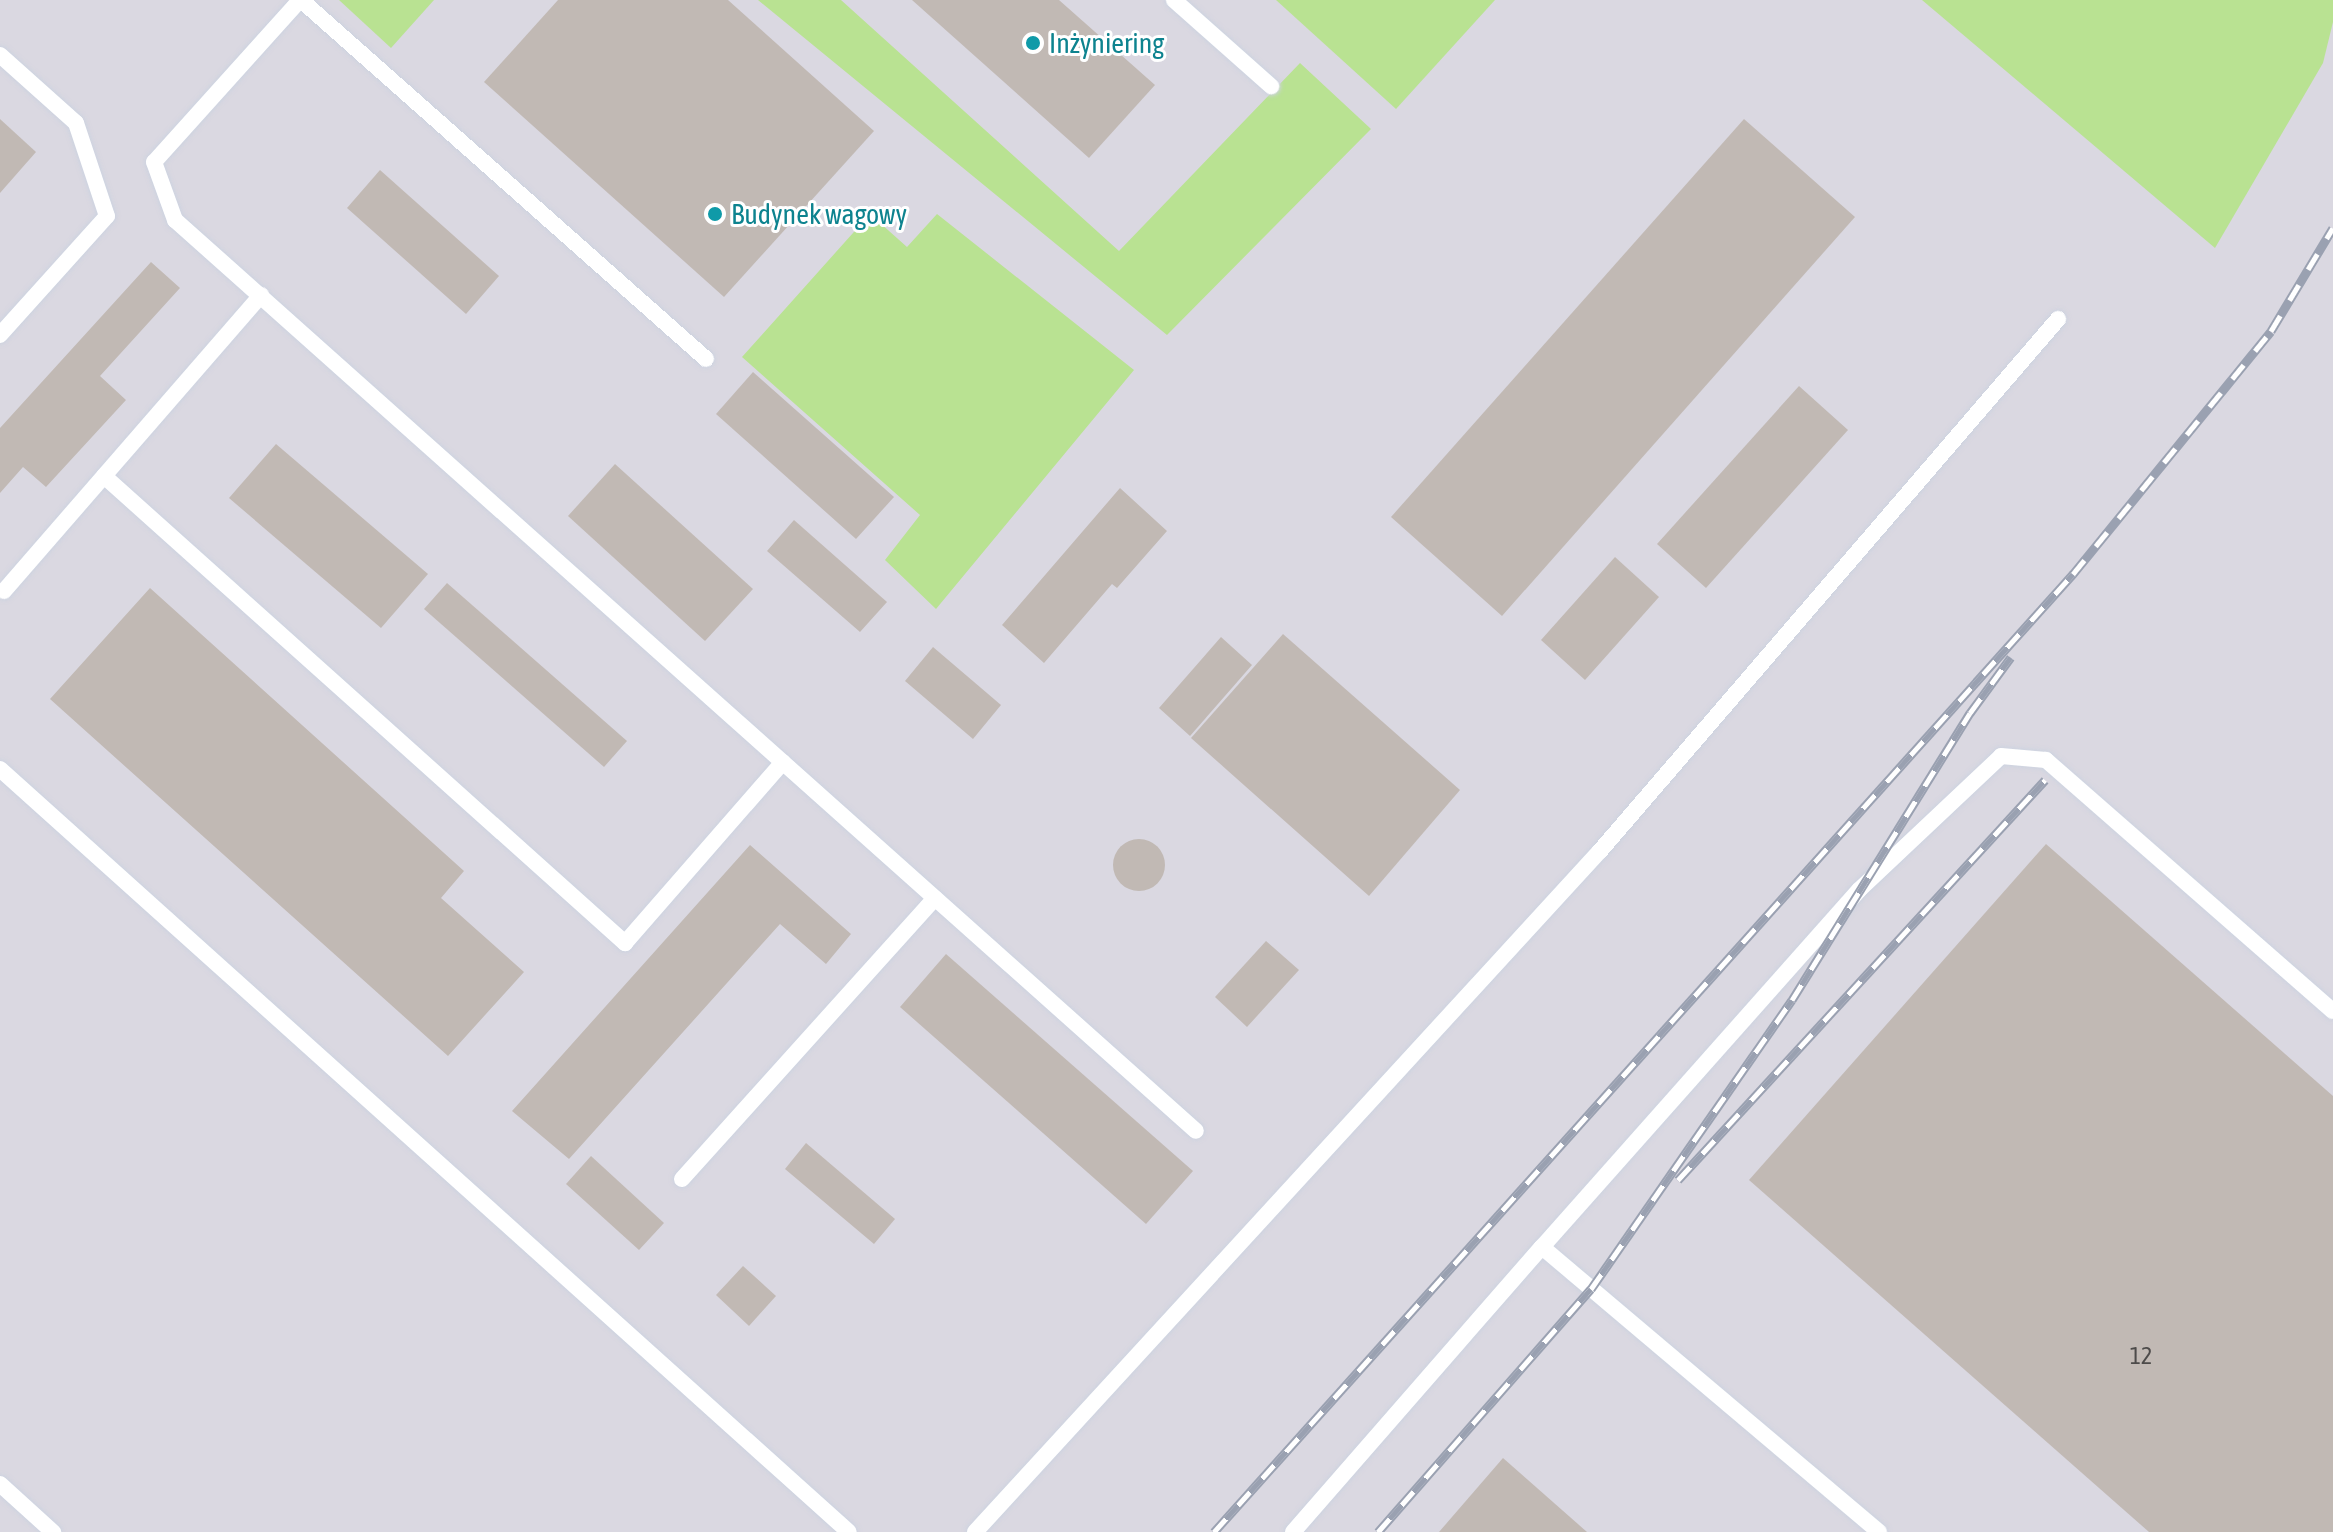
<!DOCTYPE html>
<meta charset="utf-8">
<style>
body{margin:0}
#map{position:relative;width:2333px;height:1532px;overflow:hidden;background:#eadfd7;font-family:"Asap Condensed",sans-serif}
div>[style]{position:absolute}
.industrial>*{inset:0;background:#dad8e1}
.green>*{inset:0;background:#b9e292}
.building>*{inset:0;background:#c1b9b4}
.round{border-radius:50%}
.roads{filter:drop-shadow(0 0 2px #cdd3e0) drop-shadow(0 0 2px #cdd3e0)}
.lane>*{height:16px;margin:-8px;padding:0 8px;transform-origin:8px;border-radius:8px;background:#fff}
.rail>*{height:9px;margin-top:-4.5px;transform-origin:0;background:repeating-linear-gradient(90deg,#fff 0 18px,#9aa1b1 0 36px);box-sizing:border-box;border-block:2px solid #9aa1b1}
.dots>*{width:22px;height:22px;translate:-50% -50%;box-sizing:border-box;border:4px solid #fff;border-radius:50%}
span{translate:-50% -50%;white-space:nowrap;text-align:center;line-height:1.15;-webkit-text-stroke:6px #fff;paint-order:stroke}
.number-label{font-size:24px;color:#4d4b4a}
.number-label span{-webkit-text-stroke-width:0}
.culture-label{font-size:28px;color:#0d838f}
.left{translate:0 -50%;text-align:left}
</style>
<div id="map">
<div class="industrial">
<i style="clip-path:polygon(0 0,2333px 0,2333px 1532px,0 1532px)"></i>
</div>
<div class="green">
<i style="clip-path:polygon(339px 0,434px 0,391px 48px)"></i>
<i style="clip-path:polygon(758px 0,841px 0,1119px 251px,1300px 63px,1371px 129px,1167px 335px)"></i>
<i style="clip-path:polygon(1276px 0,1495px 0,1396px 109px)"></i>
<i style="clip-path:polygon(1922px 0,2333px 0,2333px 22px,2323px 63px,2215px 248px)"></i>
<i style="clip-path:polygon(870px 214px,907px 247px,937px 214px,1134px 370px,936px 609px,885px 560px,920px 515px,742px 357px)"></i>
</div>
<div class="building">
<i style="clip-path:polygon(558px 0,728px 0,874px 131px,724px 297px,484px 82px)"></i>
<i style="clip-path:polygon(912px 0,1059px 0,1155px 85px,1089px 158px)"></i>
<i style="clip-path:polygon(0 119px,36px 152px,0 193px)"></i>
<i style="clip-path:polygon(1744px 119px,1855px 217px,1502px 616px,1391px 517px)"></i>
<i style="clip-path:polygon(380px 170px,499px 276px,466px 314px,347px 208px)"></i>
<i style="clip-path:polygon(151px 262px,180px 288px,100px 376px,126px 400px,46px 487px,23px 467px,0 493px,0 428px)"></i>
<i style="clip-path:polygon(753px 372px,894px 497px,856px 539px,716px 414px)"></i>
<i style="clip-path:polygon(1799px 386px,1848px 430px,1706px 588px,1657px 544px)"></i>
<i style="clip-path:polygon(276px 444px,428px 574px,381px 628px,229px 498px)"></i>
<i style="clip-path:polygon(615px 464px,753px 589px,705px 641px,568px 516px)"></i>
<i style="clip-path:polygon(1120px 488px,1167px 531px,1117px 588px,1112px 584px,1044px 663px,1002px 625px)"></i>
<i style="clip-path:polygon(794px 520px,887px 602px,860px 632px,767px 551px)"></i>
<i style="clip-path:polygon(1615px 557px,1659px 597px,1585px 680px,1541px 640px)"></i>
<i style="clip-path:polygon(447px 583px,627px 741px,604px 767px,424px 609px)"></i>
<i style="clip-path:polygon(150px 588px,464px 871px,441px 898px,524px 972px,448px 1056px,50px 699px)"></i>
<i style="clip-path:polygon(1283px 634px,1460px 790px,1369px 896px,1191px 738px)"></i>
<i style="clip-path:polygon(1221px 637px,1252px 665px,1190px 736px,1159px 708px)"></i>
<i style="clip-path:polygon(933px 647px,1001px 705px,973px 739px,905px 681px)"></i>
<i class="round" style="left:1113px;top:839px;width:52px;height:52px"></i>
<i style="clip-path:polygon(2046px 844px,2333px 1096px,2333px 1532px,2149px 1532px,1749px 1180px)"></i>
<i style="clip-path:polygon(750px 845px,851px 934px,826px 964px,780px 924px,569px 1159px,512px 1111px)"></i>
<i style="clip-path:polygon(1266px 941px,1299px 970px,1247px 1027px,1215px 997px)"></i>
<i style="clip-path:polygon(946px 954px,1193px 1171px,1146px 1224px,900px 1007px)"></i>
<i style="clip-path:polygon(806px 1143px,895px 1219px,874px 1244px,785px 1169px)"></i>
<i style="clip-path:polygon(591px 1156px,664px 1223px,639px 1250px,566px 1184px)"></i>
<i style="clip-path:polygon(743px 1266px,776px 1296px,749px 1326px,716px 1295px)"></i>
<i style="clip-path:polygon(1503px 1458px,1587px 1532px,1439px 1532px)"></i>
</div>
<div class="roads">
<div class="lane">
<i style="left:300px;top:0;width:218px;rotate:132deg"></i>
<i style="left:154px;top:162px;width:62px;rotate:70.1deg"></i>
<i style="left:175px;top:220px;width:1368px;rotate:41.74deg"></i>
<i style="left:301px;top:0;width:541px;rotate:41.55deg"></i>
<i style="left:1174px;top:0;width:130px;rotate:41.6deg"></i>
<i style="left:0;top:55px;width:102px;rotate:41.8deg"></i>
<i style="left:76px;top:123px;width:98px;rotate:71.6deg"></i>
<i style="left:107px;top:216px;width:160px;rotate:132deg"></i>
<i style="left:104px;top:476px;width:700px;rotate:41.87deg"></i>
<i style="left:625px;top:943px;width:240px;rotate:-48.9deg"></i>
<i style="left:4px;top:591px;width:392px;rotate:-49deg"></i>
<i style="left:0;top:769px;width:1141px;rotate:41.95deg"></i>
<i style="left:682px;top:1179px;width:378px;rotate:-48deg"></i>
<i style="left:1542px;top:1247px;width:477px;rotate:-48.4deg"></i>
<i style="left:1859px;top:890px;width:195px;rotate:-43.3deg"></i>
<i style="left:2001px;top:756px;width:45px;rotate:5.1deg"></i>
<i style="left:2046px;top:760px;width:381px;rotate:41.2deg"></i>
<i style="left:0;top:1484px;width:72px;rotate:42.2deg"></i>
<i style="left:975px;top:1532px;width:924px;rotate:-47.46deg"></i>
<i style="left:1600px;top:851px;width:702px;rotate:-49.27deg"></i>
<i style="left:1293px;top:1532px;width:378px;rotate:-48.9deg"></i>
<i style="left:1542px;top:1247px;width:441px;rotate:40.2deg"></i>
</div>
</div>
<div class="rail">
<i style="left:1678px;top:1180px;width:543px;rotate:-47.46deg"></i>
<i style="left:1214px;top:1532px;width:1287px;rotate:-48.12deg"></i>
<i style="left:2073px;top:574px;width:313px;rotate:-50.8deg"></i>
<i style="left:2271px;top:331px;width:120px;rotate:-59deg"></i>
<i style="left:1378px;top:1532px;width:323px;rotate:-48.8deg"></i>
<i style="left:1591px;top:1289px;width:352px;rotate:-55.2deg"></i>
<i style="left:1792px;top:1000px;width:338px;rotate:-58.2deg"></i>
<i style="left:1970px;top:713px;width:69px;rotate:-53.8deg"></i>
</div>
<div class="dots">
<i style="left:1033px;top:43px;background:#0f9aa8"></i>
<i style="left:715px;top:214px;background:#0f9aa8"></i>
</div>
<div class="number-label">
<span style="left:2141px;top:1356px">12</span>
</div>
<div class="culture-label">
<span class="left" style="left:1049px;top:43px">Inżyniering</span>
<span class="left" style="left:731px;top:214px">Budynek wagowy</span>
</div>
</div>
